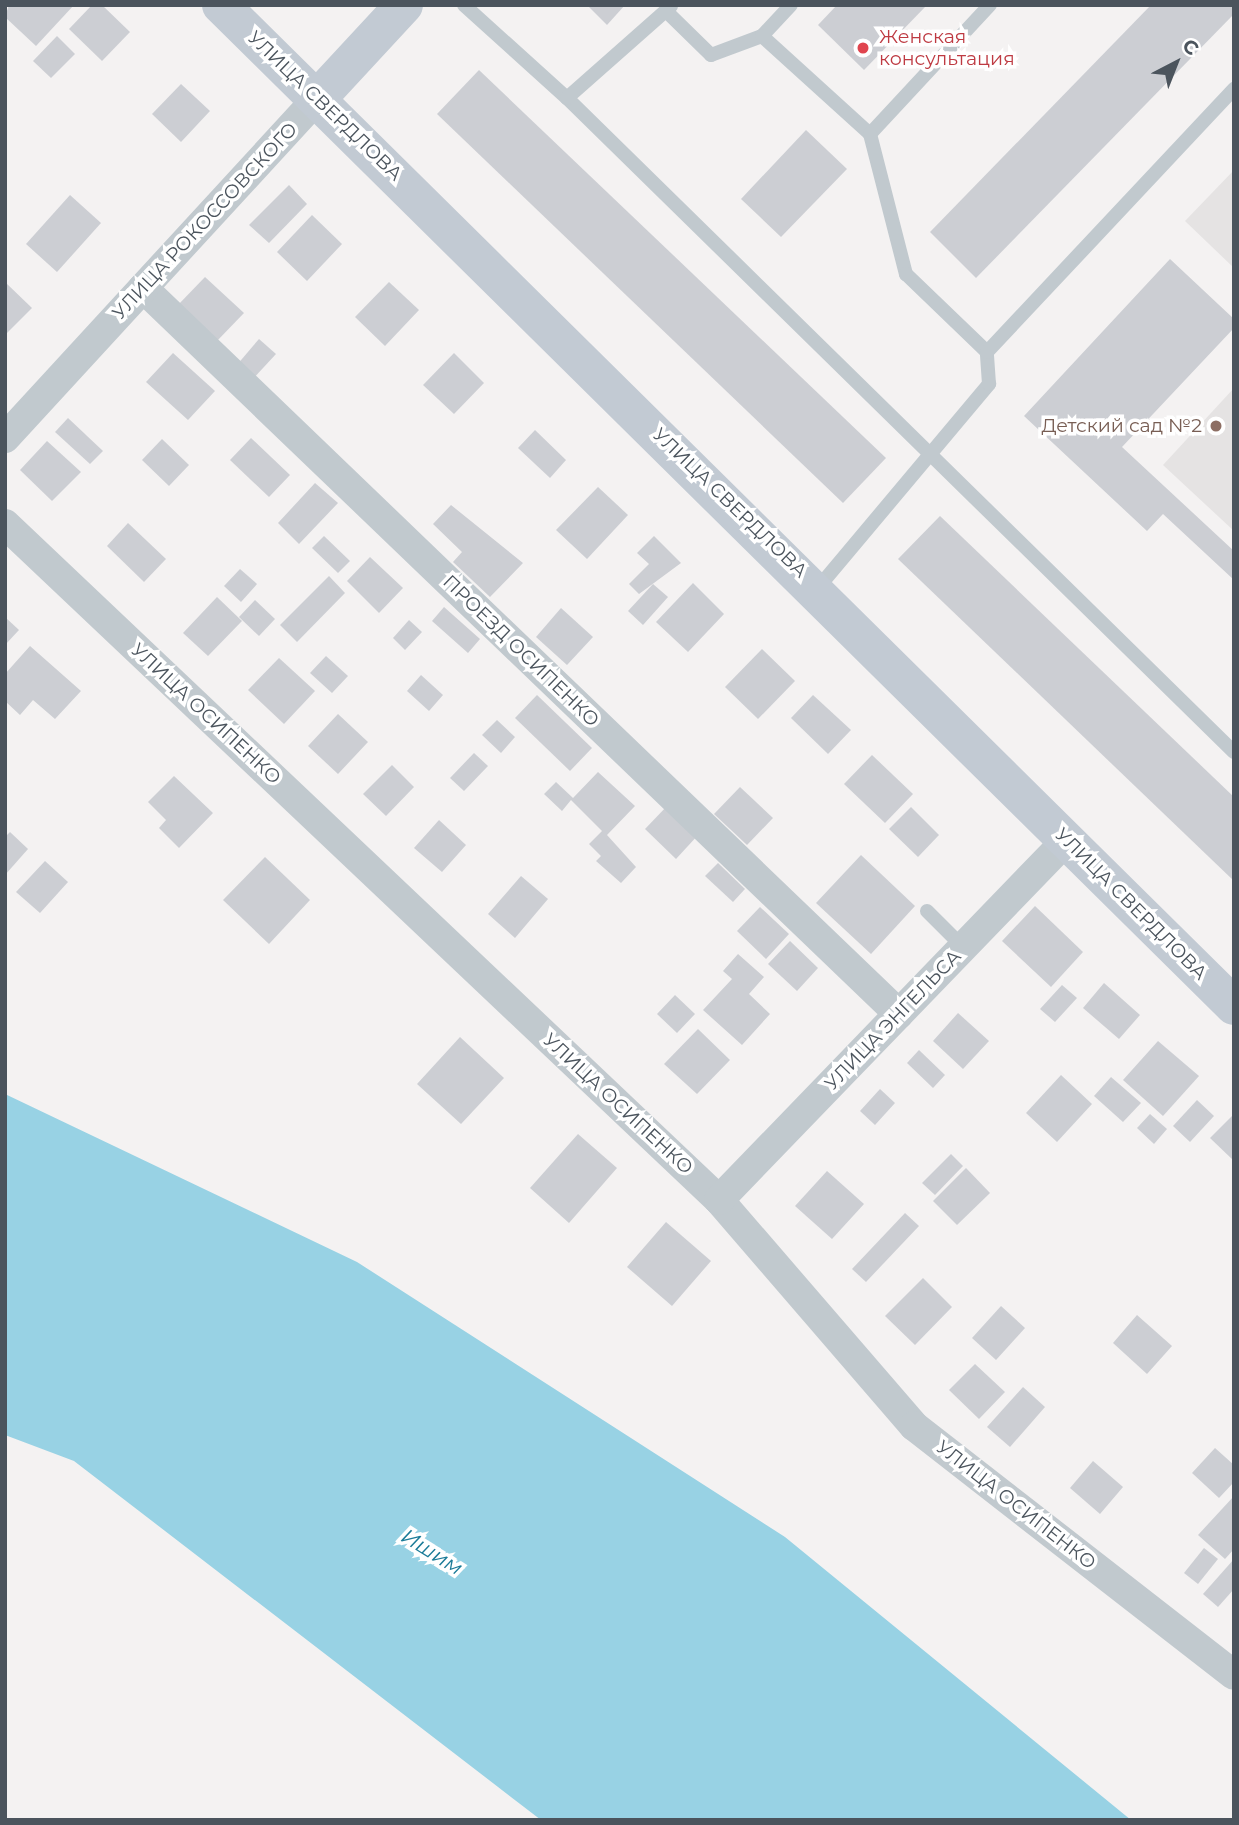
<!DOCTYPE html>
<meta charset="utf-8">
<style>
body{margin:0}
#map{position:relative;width:1239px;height:1825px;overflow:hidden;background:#f4f2f2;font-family:Montserrat,sans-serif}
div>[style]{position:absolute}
.education>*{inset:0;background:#e5e3e3}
.water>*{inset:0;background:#98d2e4}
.building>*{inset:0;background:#ccced3}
.lane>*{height:14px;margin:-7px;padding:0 7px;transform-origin:7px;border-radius:7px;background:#c1c9ce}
.street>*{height:30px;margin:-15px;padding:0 15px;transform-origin:15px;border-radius:15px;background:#c1c9ce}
.secondary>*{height:38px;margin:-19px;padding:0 19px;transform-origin:19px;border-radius:19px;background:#c2cad3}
.dots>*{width:19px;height:19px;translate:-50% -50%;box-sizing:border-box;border:4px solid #fff;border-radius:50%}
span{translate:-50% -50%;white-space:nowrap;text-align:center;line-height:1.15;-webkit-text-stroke:7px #fff;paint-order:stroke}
.health-label{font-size:19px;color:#be3a42}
.left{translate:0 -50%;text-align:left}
.street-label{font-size:19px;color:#4b545d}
.education-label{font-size:19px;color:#785e54}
.right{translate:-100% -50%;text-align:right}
.water-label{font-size:21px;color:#1b7b98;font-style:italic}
.frame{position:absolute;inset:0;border:7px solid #4b545d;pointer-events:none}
.north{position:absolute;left:1141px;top:28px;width:70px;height:70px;-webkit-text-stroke:5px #fff;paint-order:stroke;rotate:42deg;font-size:19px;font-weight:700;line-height:28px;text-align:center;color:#4b545d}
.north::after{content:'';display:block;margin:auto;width:24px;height:32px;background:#4b545d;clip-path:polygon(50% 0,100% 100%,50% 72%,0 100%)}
</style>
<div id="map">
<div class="education">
<i style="clip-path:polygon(1234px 170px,1234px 268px,1185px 221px)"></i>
<i style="clip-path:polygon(1234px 388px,1234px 531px,1163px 465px)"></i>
</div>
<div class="water">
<i style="clip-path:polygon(5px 1094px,357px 1262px,785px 1537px,1131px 1820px,541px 1820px,74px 1461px,5px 1435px)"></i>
</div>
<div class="building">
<i style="clip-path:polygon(9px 5px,74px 5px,36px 46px,5px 17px)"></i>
<i style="clip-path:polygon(92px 5px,102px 5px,130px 32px,102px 61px,69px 29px)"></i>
<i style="clip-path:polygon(587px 5px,625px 5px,607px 25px)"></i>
<i style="clip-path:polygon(837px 5px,927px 5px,864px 70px,818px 25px)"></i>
<i style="clip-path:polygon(1151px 5px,1234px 5px,1234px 14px,976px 278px,930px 232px)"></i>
<i style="clip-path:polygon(57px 36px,75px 54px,51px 78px,33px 61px)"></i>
<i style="clip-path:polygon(479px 70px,886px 458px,843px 503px,437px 114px)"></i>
<i style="clip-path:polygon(181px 84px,210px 111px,181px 142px,152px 114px)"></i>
<i style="clip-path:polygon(806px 130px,847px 169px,781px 237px,741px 199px)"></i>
<i style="clip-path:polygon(289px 185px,307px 204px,269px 243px,249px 225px)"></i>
<i style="clip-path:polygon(70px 195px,101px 223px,57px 272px,26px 244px)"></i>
<i style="clip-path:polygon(312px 215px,342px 244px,307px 281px,277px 252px)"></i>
<i style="clip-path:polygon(1170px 259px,1234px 319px,1234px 328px,1122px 447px,1234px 551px,1234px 580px,1163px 514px,1147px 531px,1024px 416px)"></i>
<i style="clip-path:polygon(205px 277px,244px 313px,216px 342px,177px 306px)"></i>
<i style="clip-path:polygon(5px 282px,32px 308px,5px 335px)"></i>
<i style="clip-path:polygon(389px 282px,419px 310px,385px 346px,355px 317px)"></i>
<i style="clip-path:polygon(259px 339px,276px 354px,252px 380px,236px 366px)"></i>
<i style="clip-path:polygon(173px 353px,215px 391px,188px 420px,146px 382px)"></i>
<i style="clip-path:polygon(454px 353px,484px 383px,454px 414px,423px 385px)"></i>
<i style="clip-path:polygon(68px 418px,103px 451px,90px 464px,55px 432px)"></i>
<i style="clip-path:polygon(535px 430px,566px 460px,550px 478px,518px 448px)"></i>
<i style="clip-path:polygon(251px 438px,290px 475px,269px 497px,230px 460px)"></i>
<i style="clip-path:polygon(162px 439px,189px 465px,169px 486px,142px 460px)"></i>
<i style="clip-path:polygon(47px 441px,81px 472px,52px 501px,20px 470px)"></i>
<i style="clip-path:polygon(315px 483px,338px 503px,299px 544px,278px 523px)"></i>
<i style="clip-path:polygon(598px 487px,628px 515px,587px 559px,556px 530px)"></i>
<i style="clip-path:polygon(451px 505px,523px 563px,490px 597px,453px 562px,462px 552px,433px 524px)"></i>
<i style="clip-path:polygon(940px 516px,1234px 797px,1234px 881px,898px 559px)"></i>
<i style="clip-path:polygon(128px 523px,166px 559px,144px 582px,107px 546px)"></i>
<i style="clip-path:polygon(324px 536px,350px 561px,338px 573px,312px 548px)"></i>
<i style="clip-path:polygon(654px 536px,681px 563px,639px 594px,629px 584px,649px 564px,637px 553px)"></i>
<i style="clip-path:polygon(370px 557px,403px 588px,379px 613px,347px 581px)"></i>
<i style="clip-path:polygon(240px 569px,257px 584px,241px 602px,224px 586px)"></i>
<i style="clip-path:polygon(329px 576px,345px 593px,297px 642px,280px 625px)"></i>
<i style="clip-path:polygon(693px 583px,724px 614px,688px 652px,656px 622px)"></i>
<i style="clip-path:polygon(653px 584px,668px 597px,643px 625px,628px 611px)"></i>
<i style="clip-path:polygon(217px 597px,242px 621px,208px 656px,183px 633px)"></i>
<i style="clip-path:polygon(255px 600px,275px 619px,259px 636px,239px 617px)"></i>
<i style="clip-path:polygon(444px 607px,480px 639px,468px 653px,432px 621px)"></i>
<i style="clip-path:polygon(561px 608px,593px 637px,567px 665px,536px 637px)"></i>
<i style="clip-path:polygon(5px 617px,19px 630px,5px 645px)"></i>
<i style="clip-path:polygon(409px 620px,422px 632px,405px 650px,393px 638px)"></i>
<i style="clip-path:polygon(30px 646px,81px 691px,55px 719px,33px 700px,20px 715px,5px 701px,5px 674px)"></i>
<i style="clip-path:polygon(762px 649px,795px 681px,758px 719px,725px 687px)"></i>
<i style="clip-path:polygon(326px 656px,348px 676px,332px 693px,310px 673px)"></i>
<i style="clip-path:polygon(279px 658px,315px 691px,284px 724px,248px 690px)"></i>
<i style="clip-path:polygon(421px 675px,443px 695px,429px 711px,407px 691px)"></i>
<i style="clip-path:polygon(537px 695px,592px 748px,570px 771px,515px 718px)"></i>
<i style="clip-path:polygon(813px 695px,851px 730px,828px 754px,791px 718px)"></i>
<i style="clip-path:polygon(338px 714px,368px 742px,338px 774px,308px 746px)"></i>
<i style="clip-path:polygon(497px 720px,515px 737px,501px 753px,482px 735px)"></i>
<i style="clip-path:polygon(474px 753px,488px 766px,464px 791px,450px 778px)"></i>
<i style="clip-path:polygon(872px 755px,913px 794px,885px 823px,844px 784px)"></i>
<i style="clip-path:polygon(392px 765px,414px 787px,386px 816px,363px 794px)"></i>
<i style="clip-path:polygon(598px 772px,635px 806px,607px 835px,636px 867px,621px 883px,596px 861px,601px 856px,589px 844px,602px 831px,571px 800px,562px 811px,544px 794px,556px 782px,573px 798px)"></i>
<i style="clip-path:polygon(174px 776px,213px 813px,179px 848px,159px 828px,166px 820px,148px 802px)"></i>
<i style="clip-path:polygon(740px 787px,773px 818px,747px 845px,714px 814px)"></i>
<i style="clip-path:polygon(668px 805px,699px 834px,676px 859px,645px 829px)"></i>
<i style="clip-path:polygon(911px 807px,939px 835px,918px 857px,889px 829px)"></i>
<i style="clip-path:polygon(439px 820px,466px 845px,442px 872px,414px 848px)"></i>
<i style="clip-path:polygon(10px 832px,28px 849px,5px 875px,5px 837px)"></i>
<i style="clip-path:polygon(861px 855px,915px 906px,871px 954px,816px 903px)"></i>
<i style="clip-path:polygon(265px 857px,310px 900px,269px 944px,223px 900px)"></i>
<i style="clip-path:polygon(45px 861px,68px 882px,40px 913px,16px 892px)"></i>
<i style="clip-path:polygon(718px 863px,745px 889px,733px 902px,705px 876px)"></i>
<i style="clip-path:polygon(521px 876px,548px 899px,515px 938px,488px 914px)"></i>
<i style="clip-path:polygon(1035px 906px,1083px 952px,1051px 987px,1002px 941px)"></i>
<i style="clip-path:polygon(760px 907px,789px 934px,766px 959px,737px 931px)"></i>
<i style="clip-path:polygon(790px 941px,818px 968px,797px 991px,768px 964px)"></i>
<i style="clip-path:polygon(738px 954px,764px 977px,749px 994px,770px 1014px,742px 1045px,703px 1010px,732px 979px,723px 971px)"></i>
<i style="clip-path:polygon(1104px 983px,1140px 1015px,1119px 1039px,1083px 1008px)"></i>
<i style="clip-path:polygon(1062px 985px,1077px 998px,1055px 1022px,1040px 1009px)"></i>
<i style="clip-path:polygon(675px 995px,695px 1014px,677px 1033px,657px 1014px)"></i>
<i style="clip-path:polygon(958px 1013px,989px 1041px,963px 1069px,933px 1041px)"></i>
<i style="clip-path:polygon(698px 1029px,730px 1060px,697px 1094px,664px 1064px)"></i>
<i style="clip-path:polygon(460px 1037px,504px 1078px,461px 1124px,417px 1084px)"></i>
<i style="clip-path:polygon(1158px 1041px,1199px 1076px,1163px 1116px,1123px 1080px)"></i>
<i style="clip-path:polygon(919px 1050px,945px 1075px,933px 1088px,907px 1063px)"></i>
<i style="clip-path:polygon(1061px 1075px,1092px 1104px,1057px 1142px,1026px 1113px)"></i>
<i style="clip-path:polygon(1111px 1077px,1141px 1103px,1123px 1122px,1094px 1096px)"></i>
<i style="clip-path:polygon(880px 1089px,895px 1103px,875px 1125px,860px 1111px)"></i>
<i style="clip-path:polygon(1197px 1100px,1214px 1116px,1190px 1142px,1173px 1126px)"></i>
<i style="clip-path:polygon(1150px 1114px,1167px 1129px,1154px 1144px,1137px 1128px)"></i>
<i style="clip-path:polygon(1234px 1114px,1234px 1161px,1210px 1138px)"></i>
<i style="clip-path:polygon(578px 1134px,617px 1168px,569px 1223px,530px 1188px)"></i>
<i style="clip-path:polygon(951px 1154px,963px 1166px,935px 1195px,922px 1183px)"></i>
<i style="clip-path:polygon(966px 1168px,990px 1193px,957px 1225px,933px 1201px)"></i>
<i style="clip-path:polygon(827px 1171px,864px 1204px,832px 1239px,795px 1206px)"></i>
<i style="clip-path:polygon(905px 1213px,919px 1226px,866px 1282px,852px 1269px)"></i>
<i style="clip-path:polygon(666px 1222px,711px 1261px,672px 1306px,627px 1267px)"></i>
<i style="clip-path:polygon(923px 1278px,952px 1307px,915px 1345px,885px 1316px)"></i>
<i style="clip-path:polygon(1001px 1306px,1025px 1328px,996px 1360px,972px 1338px)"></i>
<i style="clip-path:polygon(1137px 1315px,1172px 1346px,1147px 1374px,1113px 1343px)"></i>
<i style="clip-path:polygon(975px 1364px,1005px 1392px,979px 1419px,949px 1390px)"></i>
<i style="clip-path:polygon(1023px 1387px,1045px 1407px,1010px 1447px,987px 1427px)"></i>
<i style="clip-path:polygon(1215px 1448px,1234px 1465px,1234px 1482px,1219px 1498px,1192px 1473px)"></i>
<i style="clip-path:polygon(1093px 1461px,1123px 1487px,1100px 1514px,1070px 1488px)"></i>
<i style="clip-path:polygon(1234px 1496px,1234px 1549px,1225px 1559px,1198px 1535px)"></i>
<i style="clip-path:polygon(1204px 1548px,1218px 1559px,1198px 1584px,1184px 1573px)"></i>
<i style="clip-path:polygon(1234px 1559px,1234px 1589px,1218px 1607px,1203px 1594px)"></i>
</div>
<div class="lane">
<i style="left:464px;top:5px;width:139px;rotate:42.1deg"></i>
<i style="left:567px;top:98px;width:934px;rotate:44.44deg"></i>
<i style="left:666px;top:11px;width:63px;rotate:44.4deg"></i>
<i style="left:711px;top:55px;width:54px;rotate:-20.4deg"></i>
<i style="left:762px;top:36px;width:42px;rotate:-46.9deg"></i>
<i style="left:762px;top:36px;width:146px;rotate:42.2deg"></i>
<i style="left:870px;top:134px;width:176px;rotate:-47.1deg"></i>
<i style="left:567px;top:98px;width:139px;rotate:-41.5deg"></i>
<i style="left:870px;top:134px;width:145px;rotate:75.6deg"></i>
<i style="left:906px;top:274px;width:112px;rotate:43.9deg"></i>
<i style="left:817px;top:589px;width:268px;rotate:-50deg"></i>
<i style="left:989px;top:384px;width:32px;rotate:-94deg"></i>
<i style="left:987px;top:352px;width:361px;rotate:-46.8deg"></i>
<i style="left:927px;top:911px;width:51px;rotate:45deg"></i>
</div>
<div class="street">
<i style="left:143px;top:288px;width:1048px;rotate:43.84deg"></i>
<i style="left:5px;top:438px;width:461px;rotate:-47.4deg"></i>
<i style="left:5px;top:524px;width:983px;rotate:43.43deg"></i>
<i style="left:719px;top:1200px;width:298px;rotate:49.2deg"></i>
<i style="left:914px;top:1426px;width:405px;rotate:37.9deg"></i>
<i style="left:719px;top:1200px;width:499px;rotate:-46deg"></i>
</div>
<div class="secondary">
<i style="left:221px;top:5px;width:1424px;rotate:44.66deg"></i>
<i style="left:317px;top:99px;width:128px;rotate:-47.2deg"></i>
</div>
<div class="dots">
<i style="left:863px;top:48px;background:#e0444e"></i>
<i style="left:1216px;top:426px;background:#8d6e63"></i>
</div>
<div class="health-label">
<span class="left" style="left:879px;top:48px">Женская<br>консультация</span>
</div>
<div class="street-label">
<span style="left:325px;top:106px;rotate:44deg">УЛИЦА СВЕРДЛОВА</span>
<span style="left:205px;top:221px;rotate:-47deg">УЛИЦА РОКОССОВСКОГО</span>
<span style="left:730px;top:503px;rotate:44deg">УЛИЦА СВЕРДЛОВА</span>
<span style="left:521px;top:651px;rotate:44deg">ПРОЕЗД ОСИПЕНКО</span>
<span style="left:206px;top:714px;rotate:43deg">УЛИЦА ОСИПЕНКО</span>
<span style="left:1131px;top:904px;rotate:45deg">УЛИЦА СВЕРДЛОВА</span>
<span style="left:893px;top:1020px;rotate:-46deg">УЛИЦА ЭНГЕЛЬСА</span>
<span style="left:618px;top:1104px;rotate:43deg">УЛИЦА ОСИПЕНКО</span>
<span style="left:1016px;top:1505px;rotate:38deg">УЛИЦА ОСИПЕНКО</span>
</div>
<div class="education-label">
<span class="right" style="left:1202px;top:426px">Детский сад №2</span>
</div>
<div class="water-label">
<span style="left:432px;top:1552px;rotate:32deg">Ишим</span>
</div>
<div class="frame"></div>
<div class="north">С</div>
</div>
